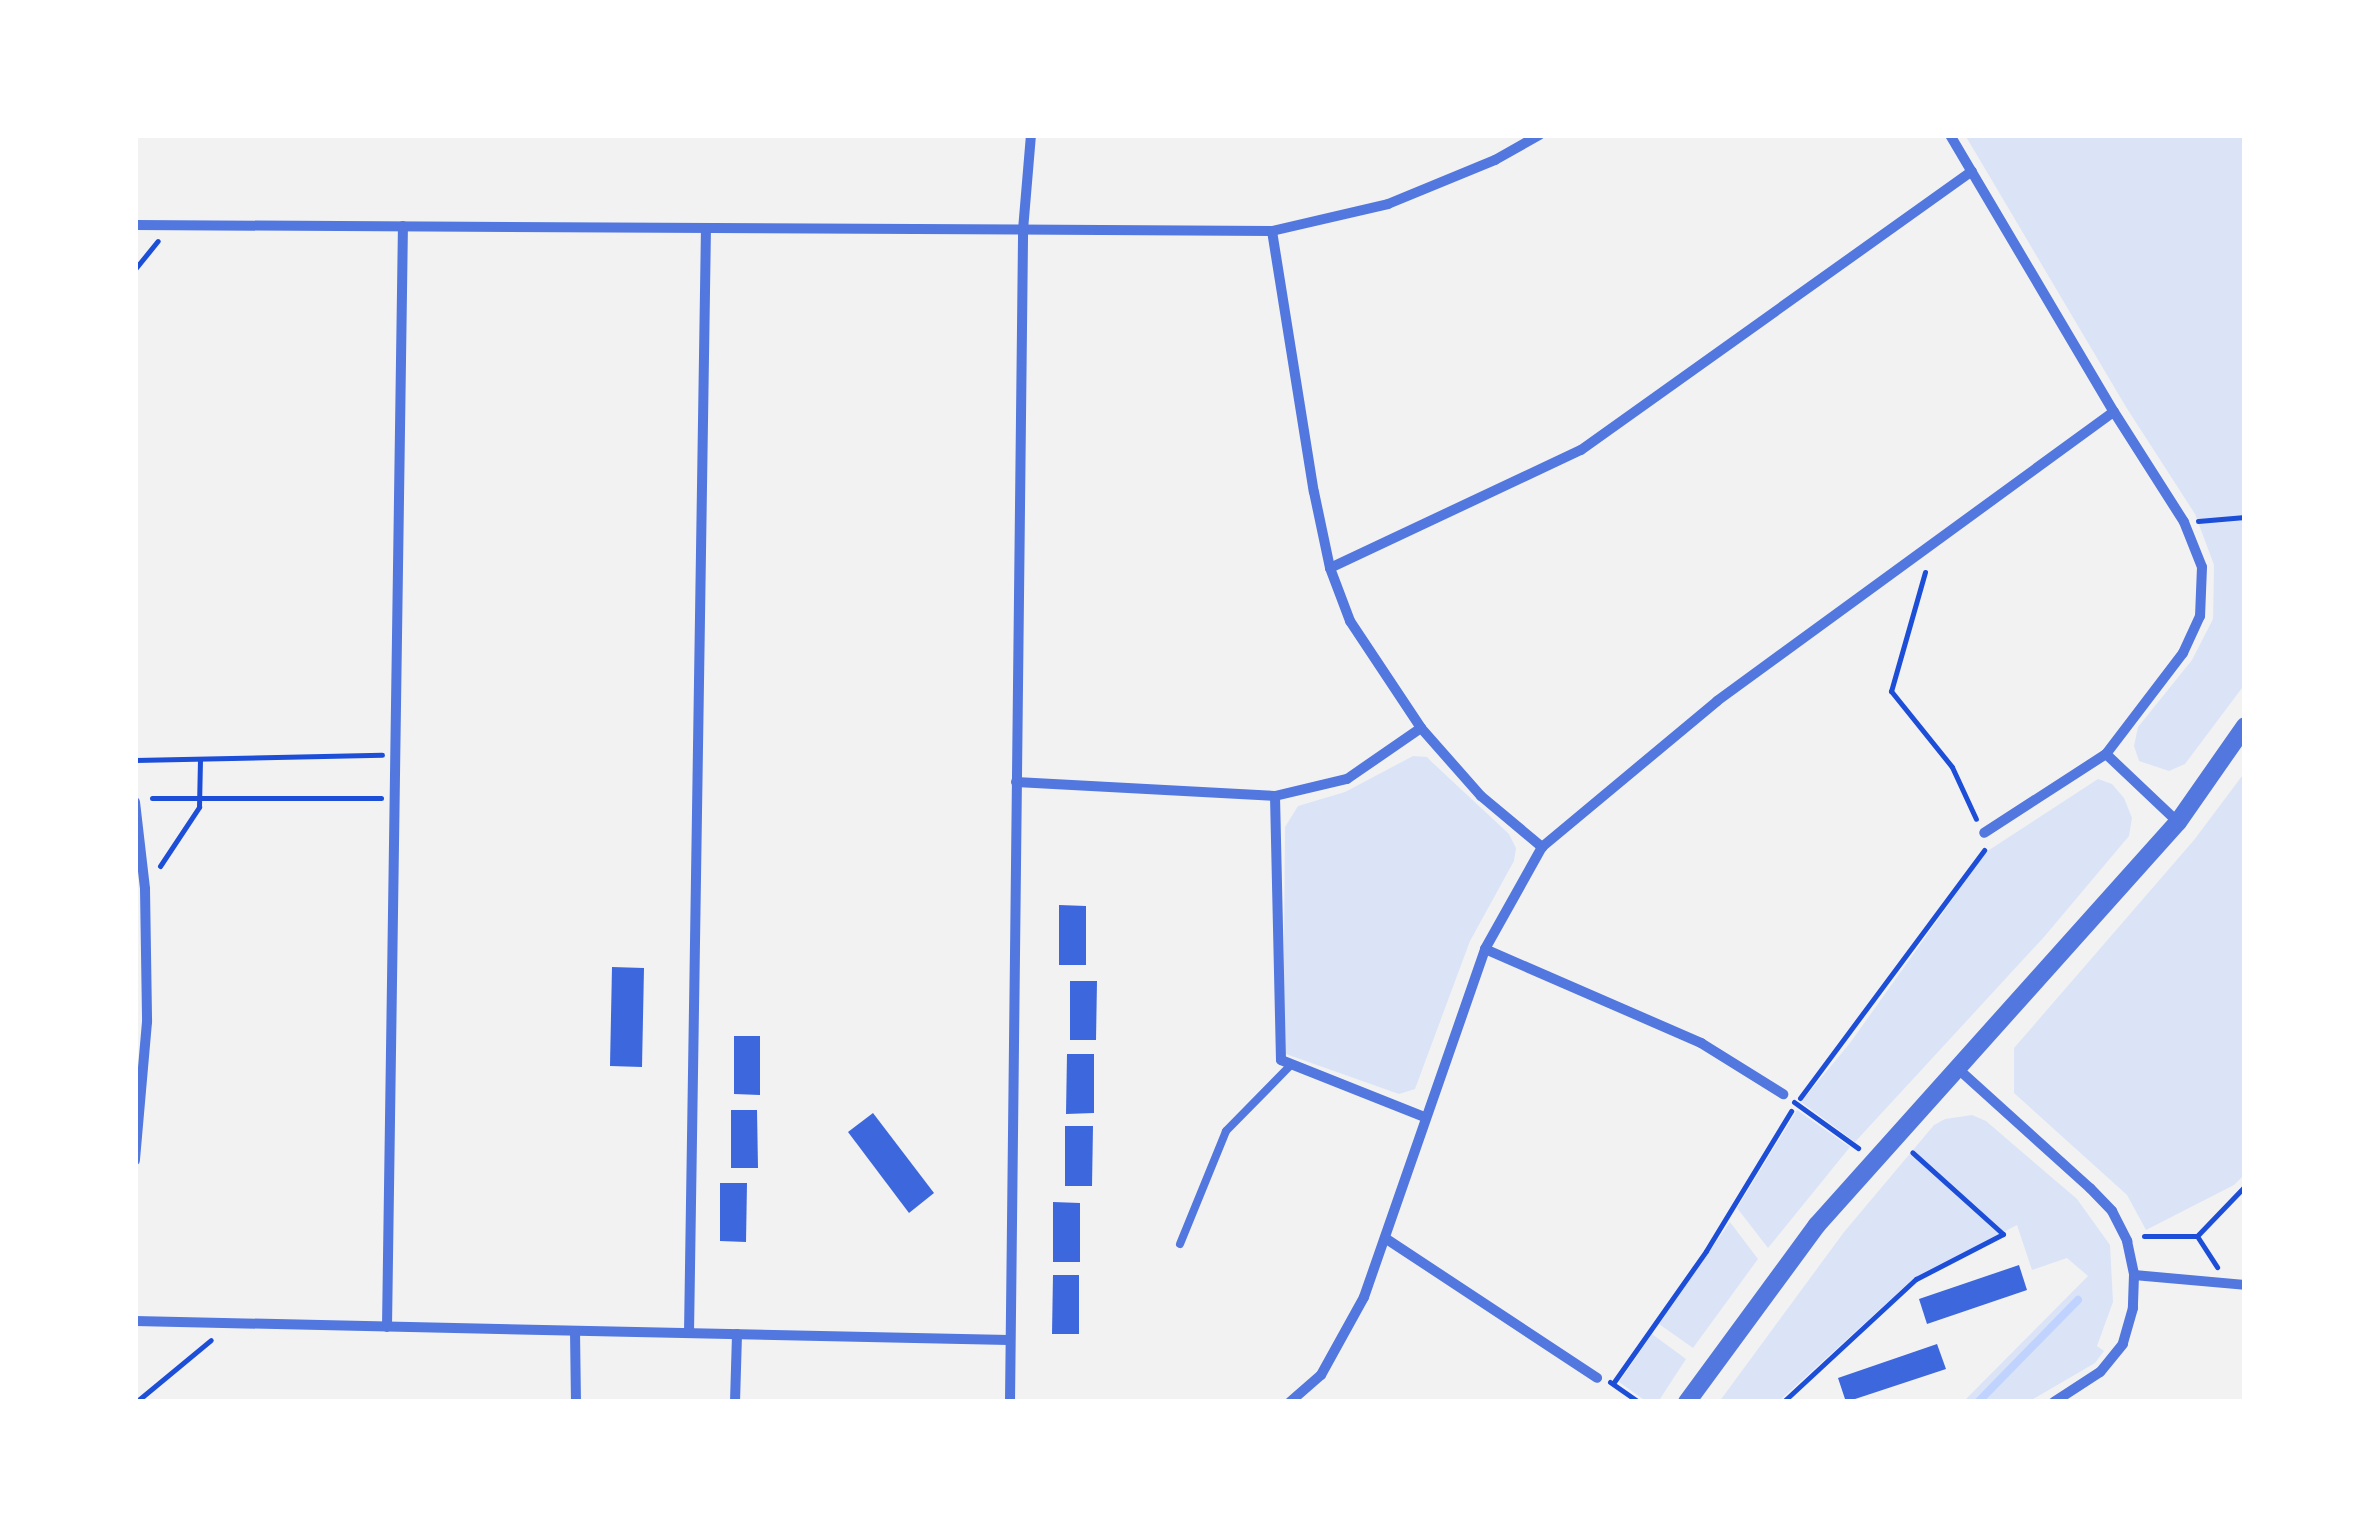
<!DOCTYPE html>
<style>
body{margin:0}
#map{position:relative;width:2380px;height:1537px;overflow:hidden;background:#f2f2f2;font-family:Helvetica,sans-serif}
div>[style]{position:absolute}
.green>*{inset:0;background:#dbe4f7}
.stream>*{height:8px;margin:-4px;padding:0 4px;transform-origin:4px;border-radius:4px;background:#bfd3fe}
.building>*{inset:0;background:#3d67dc}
.path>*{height:5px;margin:-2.5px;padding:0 2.5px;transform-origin:2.5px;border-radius:2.5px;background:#1d4ed8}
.service>*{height:8px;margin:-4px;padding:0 4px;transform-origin:4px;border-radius:4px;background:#5277de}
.minor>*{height:10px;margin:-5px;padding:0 5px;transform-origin:5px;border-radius:5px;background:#5277de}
.tertiary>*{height:18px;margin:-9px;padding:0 9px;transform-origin:9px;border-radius:9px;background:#5277de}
span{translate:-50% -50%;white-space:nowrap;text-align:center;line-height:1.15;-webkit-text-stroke:9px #fff;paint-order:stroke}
.frame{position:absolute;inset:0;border:138px solid #fff;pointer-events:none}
</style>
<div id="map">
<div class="green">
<i style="clip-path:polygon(1965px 135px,2245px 135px,2245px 684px,2185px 764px,2169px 771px,2139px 761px,2134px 746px,2138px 727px,2192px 660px,2213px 619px,2214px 565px,2195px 514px,2126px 407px)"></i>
<i style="clip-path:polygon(1413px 756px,1427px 757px,1434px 764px,1509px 834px,1516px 848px,1514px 861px,1470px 941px,1415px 1089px,1399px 1094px,1283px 1053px,1285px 827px,1298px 806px,1345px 792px)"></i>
<i style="clip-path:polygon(2245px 772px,2245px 1174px,2234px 1185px,2146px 1230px,2127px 1195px,2014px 1093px,2014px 1048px,2194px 840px)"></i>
<i style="clip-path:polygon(2098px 779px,2112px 784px,2124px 798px,2132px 818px,2129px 836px,2044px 937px,1855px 1142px,1801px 1102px,1850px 1043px,1986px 852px)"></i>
<i style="clip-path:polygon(1797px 1110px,1850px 1147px,1768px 1248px,1737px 1208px)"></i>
<i style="clip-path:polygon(1972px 1115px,1986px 1121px,2077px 1199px,2110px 1245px,2113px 1302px,2097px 1346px,2104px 1351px,2095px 1363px,2028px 1402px,1963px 1402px,2088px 1276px,2067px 1258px,2032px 1270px,2017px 1225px,1911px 1281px,1778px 1402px,1719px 1402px,1844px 1232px,1934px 1125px,1945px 1119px)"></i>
<i style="clip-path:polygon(1730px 1222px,1758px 1259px,1693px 1348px,1659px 1324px)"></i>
<i style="clip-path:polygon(1652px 1334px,1686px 1359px,1658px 1402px,1647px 1402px,1619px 1382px)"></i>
</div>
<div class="stream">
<i style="left:1978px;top:1402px;width:143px;rotate:-45.6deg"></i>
</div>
<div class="building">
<i style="clip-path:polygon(1059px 905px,1086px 906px,1086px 965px,1059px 965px)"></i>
<i style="clip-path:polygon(612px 967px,644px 968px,642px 1067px,610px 1066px)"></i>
<i style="clip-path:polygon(1070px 981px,1097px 981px,1096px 1040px,1070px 1040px)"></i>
<i style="clip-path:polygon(734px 1036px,760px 1036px,760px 1095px,734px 1094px)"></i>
<i style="clip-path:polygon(1067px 1054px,1094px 1054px,1094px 1113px,1066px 1114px)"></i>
<i style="clip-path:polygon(731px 1110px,757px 1110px,758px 1168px,731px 1168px)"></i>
<i style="clip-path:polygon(873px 1113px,934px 1193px,909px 1213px,848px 1132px)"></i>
<i style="clip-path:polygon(1065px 1126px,1093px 1126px,1092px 1186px,1065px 1186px)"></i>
<i style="clip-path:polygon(720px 1183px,747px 1183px,746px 1242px,720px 1241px)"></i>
<i style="clip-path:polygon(1053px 1202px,1080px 1203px,1080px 1262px,1053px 1262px)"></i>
<i style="clip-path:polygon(2019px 1265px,2027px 1290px,1927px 1324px,1919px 1299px)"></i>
<i style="clip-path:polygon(1053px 1275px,1079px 1275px,1079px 1334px,1052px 1334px)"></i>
<i style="clip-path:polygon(1937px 1344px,1946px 1369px,1846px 1402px,1838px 1378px)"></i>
</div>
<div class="path">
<i style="left:135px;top:269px;width:36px;rotate:-51deg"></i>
<i style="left:2198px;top:521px;width:47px;rotate:-4.9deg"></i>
<i style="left:1925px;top:572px;width:124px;rotate:105.9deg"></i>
<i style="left:1891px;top:691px;width:97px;rotate:51.2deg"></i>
<i style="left:1952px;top:767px;width:57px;rotate:65.2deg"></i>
<i style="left:135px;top:760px;width:247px;rotate:-1.2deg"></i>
<i style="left:152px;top:798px;width:229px"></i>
<i style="left:160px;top:866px;width:71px;rotate:-56.5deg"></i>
<i style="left:199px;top:807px;width:48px;rotate:-88.8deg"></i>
<i style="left:1800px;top:1098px;width:309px;rotate:-53.4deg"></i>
<i style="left:1794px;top:1102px;width:79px;rotate:35.7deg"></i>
<i style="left:2144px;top:1236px;width:53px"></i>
<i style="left:2197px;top:1236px;width:69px;rotate:-46.2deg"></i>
<i style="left:2197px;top:1236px;width:37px;rotate:57deg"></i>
<i style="left:1610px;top:1382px;width:35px;rotate:35deg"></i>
<i style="left:1614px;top:1382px;width:160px;rotate:-54.9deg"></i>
<i style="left:1706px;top:1251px;width:164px;rotate:-58.7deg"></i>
<i style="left:136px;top:1402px;width:97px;rotate:-39.6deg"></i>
<i style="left:1783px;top:1402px;width:181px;rotate:-42.8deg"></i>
<i style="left:1916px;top:1279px;width:98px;rotate:-27.3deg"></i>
<i style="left:2003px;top:1234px;width:122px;rotate:-138deg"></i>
</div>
<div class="service">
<i style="left:1180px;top:1244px;width:122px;rotate:-67.8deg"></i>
<i style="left:1226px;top:1131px;width:90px;rotate:-45.5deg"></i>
</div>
<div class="minor">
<i style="left:1950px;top:135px;width:322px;rotate:59.4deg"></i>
<i style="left:2114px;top:412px;width:130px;rotate:57.5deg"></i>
<i style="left:2184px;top:522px;width:48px;rotate:68.2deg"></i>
<i style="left:2202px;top:567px;width:49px;rotate:92.3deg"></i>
<i style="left:2200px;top:616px;width:41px;rotate:114.7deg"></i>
<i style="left:2183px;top:653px;width:127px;rotate:127.3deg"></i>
<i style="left:2106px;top:754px;width:145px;rotate:147.1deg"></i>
<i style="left:135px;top:225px;width:1137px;rotate:0.3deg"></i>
<i style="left:1272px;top:231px;width:119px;rotate:-13.1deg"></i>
<i style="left:1388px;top:204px;width:116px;rotate:-22.4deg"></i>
<i style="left:1495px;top:160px;width:51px;rotate:-29.6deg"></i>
<i style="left:1272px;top:231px;width:264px;rotate:80.9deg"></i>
<i style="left:1314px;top:492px;width:78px;rotate:78.1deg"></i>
<i style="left:1330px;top:568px;width:57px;rotate:69.3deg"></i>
<i style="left:1350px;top:621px;width:128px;rotate:56.4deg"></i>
<i style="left:1421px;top:728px;width:91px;rotate:48.6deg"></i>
<i style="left:1481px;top:796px;width:80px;rotate:39.9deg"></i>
<i style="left:1330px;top:568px;width:277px;rotate:-25.2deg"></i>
<i style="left:1581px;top:450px;width:480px;rotate:-35.5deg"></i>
<i style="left:2106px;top:754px;width:99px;rotate:43.4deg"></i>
<i style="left:1016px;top:782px;width:259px;rotate:3.1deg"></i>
<i style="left:1275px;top:796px;width:74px;rotate:-13.3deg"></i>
<i style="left:1347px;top:779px;width:90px;rotate:-34.6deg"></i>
<i style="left:1275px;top:796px;width:264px;rotate:88.7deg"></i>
<i style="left:1281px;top:1060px;width:154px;rotate:21.7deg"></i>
<i style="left:135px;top:802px;width:88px;rotate:83.4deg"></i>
<i style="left:145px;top:889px;width:133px;rotate:89.1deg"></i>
<i style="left:147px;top:1022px;width:139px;rotate:95deg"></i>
<i style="left:1485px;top:949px;width:236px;rotate:23.5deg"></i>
<i style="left:1701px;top:1043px;width:97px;rotate:31.9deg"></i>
<i style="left:1956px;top:1067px;width:181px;rotate:42.1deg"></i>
<i style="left:2090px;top:1188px;width:32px;rotate:46deg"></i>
<i style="left:2112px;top:1211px;width:34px;rotate:63deg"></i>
<i style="left:2127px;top:1241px;width:35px;rotate:78deg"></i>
<i style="left:2134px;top:1275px;width:33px;rotate:92deg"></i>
<i style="left:2133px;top:1308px;width:37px;rotate:106deg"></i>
<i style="left:2123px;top:1344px;width:36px;rotate:129deg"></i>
<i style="left:2100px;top:1372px;width:55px;rotate:146.9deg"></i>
<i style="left:1385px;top:1238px;width:254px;rotate:33.4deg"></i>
<i style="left:2134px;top:1275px;width:111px;rotate:5.1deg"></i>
<i style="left:135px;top:1321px;width:874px;rotate:1.25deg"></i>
<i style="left:387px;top:1327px;width:1101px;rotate:-89.17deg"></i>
<i style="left:575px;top:1331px;width:71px;rotate:89.2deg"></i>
<i style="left:689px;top:1333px;width:1105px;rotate:-89.12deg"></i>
<i style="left:735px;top:1402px;width:68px;rotate:-88.3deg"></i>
<i style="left:1010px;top:1402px;width:1172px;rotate:-89.36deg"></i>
<i style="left:1023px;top:230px;width:95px;rotate:-85.2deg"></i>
<i style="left:1290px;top:1402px;width:41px;rotate:-41.1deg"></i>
<i style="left:1321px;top:1375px;width:89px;rotate:-61.1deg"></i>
<i style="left:1364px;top:1297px;width:368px;rotate:-70.8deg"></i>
<i style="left:1485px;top:949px;width:117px;rotate:-60.8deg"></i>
<i style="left:1542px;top:847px;width:228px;rotate:-39.8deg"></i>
<i style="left:1717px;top:701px;width:491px;rotate:-36.1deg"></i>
</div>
<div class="tertiary">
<i style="left:1687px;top:1402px;width:220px;rotate:-53.7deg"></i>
<i style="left:1817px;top:1225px;width:541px;rotate:-48.15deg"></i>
<i style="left:2178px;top:822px;width:117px;rotate:-55.1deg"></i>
</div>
<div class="frame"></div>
</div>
